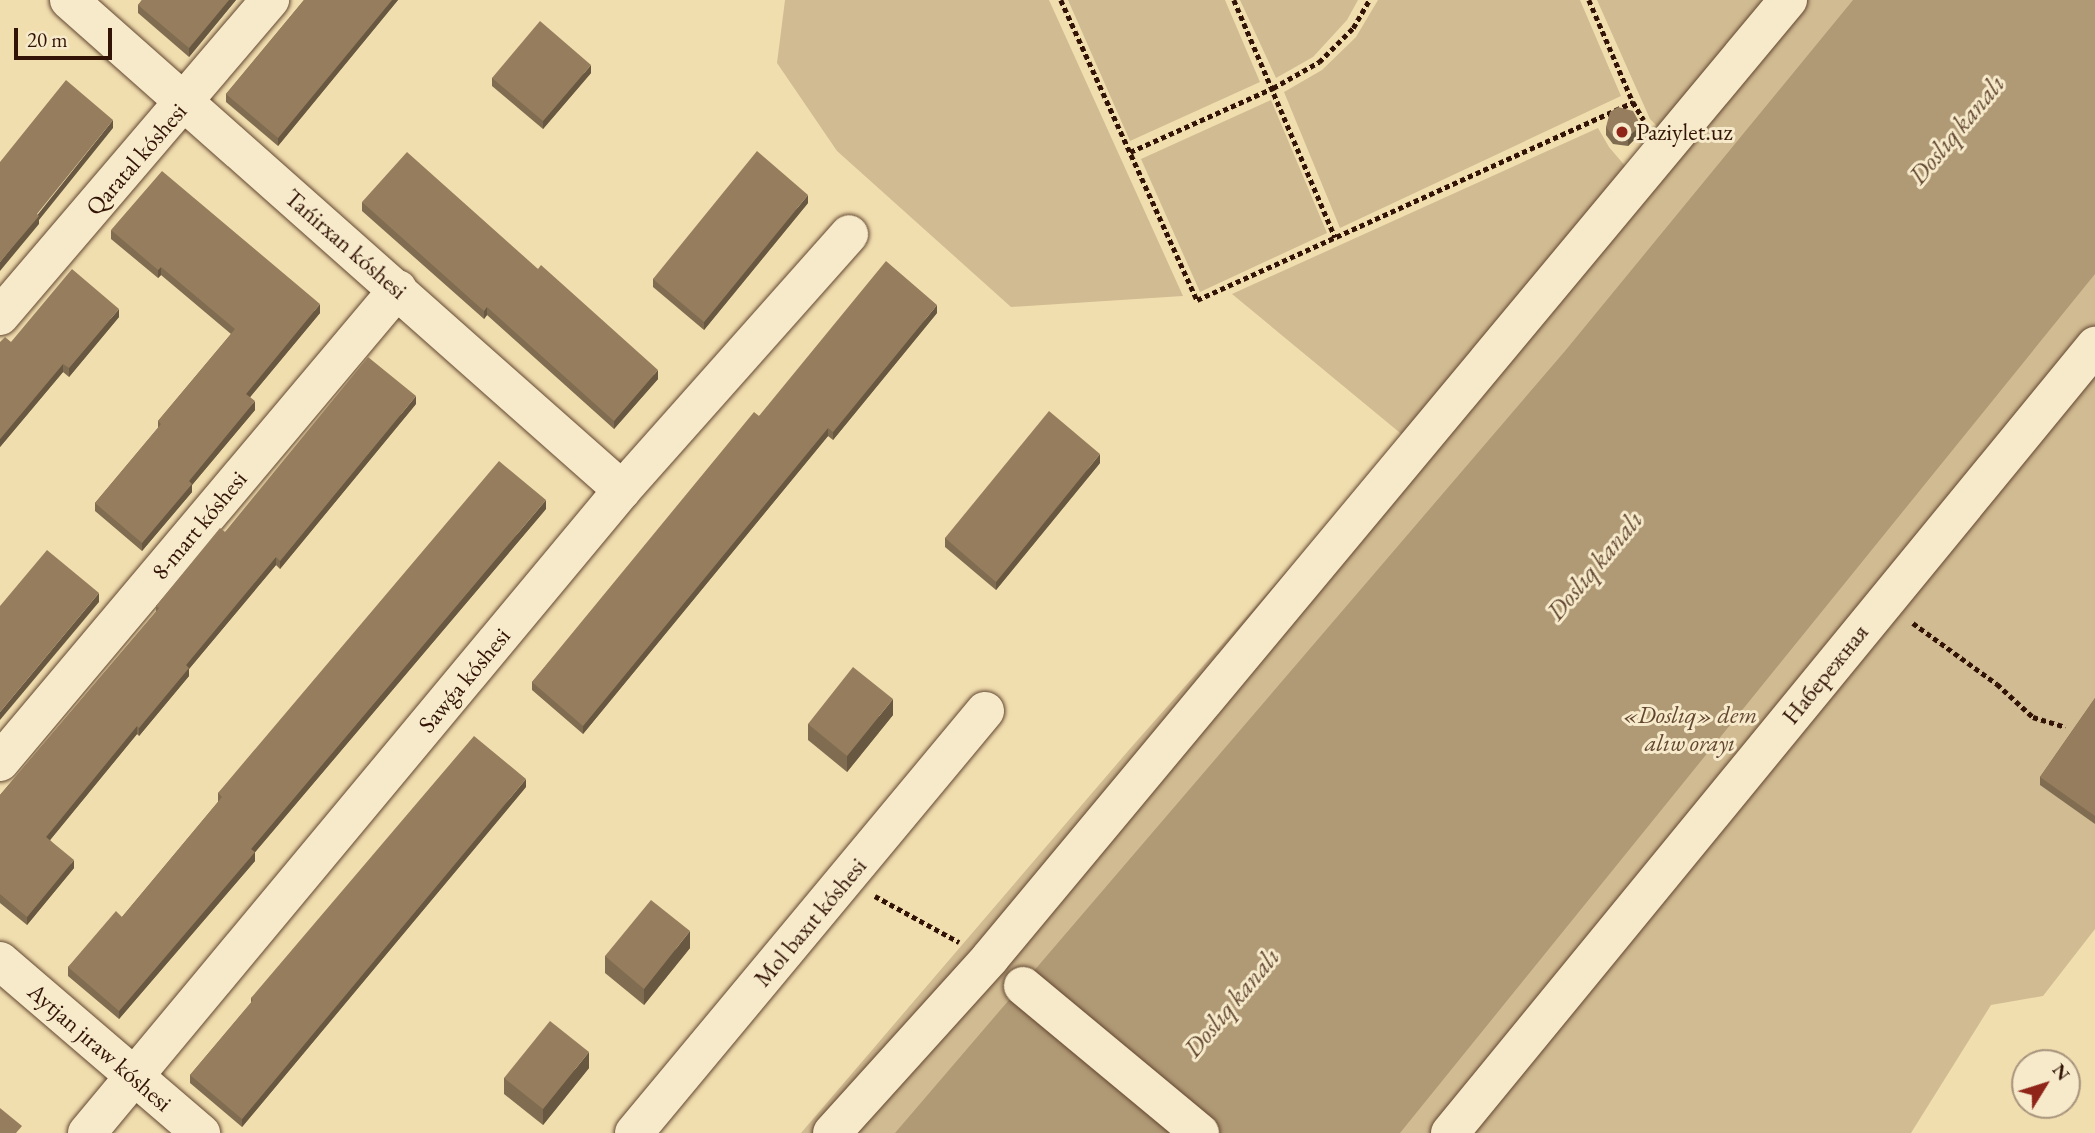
<!DOCTYPE html>
<meta charset="utf-8">
<style>
body{margin:0}
#map{position:relative;width:2095px;height:1133px;overflow:hidden;background:#f1deaf;font-family:"EB Garamond",serif}
div>[style]{position:absolute}
.green>*{inset:0;background:#d1bb92}
.water>*{inset:0;background:#b09975}
.path>*{height:4.5px;margin-top:-2.25px;transform-origin:0;background:repeating-linear-gradient(90deg,#321305 0 5px,transparent 0 8.5px)}
.roads{filter:drop-shadow(0 0 2px #624630) drop-shadow(0 0 2px #624630)}
.minor>*{height:38px;margin:-19px;padding:0 19px;transform-origin:19px;border-radius:19px;background:#f6eacb}
.wall>*{inset:0;background:#806c50}
.shaded-wall>*{inset:0;background:#685841}
.building>*{inset:0;background:#957d5d}
.dots>*{width:19px;height:19px;translate:-50% -50%;box-sizing:border-box;border:4px solid #f6eacb;border-radius:50%}
span{translate:-50% -50%;white-space:nowrap;text-align:center;line-height:1.15;-webkit-text-stroke:6px #f6eacb;paint-order:stroke}
.poi-label{font-size:24px;color:#321305}
.left{translate:0 -50%;text-align:left}
.street-label{font-size:24px;color:#321305}
.park-label{font-size:24px;color:#62452f;font-style:italic}
.water-label{font-size:26px;color:#644932;font-style:italic}
.north{position:absolute;left:2011px;top:1049px;width:70px;height:70px;box-sizing:border-box;background:#f6eacb;border:2px solid #a8947c;border-radius:50%;rotate:52deg;font-size:19px;font-weight:700;line-height:28px;text-align:center;color:#321305}
.north::after{content:'';display:block;margin:auto;width:24px;height:32px;background:#8f2418;clip-path:polygon(50% 0,100% 100%,50% 72%,0 100%)}
.scale{position:absolute;left:14px;top:28px;width:98px;height:32px;box-sizing:border-box;border:4px solid #321305;border-top:0;padding-left:9px;font-size:21px;line-height:24px;white-space:nowrap;color:#321305;-webkit-text-stroke:5px #f6eacb;paint-order:stroke}
</style>
<div id="map">
<div class="green">
<i style="clip-path:polygon(785px 0,1049px 0,1183px 296px,1011px 307px,837px 151px,777px 63px)"></i>
<i style="clip-path:polygon(1068px 0,1225px 0,1260px 82px,1130px 141px)"></i>
<i style="clip-path:polygon(1240px 0,1358px 0,1347px 20px,1313px 57px,1276px 78px)"></i>
<i style="clip-path:polygon(1378px 0,1580px 0,1621px 96px,1340px 228px,1284px 92px,1322px 70px,1356px 37px)"></i>
<i style="clip-path:polygon(1597px 0,2095px 0,2095px 929px,2043px 996px,1991px 1005px,1911px 1133px,801px 1133px,1128px 751px,1405px 437px,1232px 294px,1598px 128px,1609px 147px,1626px 167px,1659px 128px,1650px 119px)"></i>
<i style="clip-path:polygon(1271px 100px,1327px 233px,1200px 292px,1141px 159px)"></i>
</div>
<div class="water">
<i style="clip-path:polygon(1853px 0,2095px 0,2095px 274px,1400px 1133px,895px 1133px,1565px 351px)"></i>
</div>
<div class="path">
<i style="left:1061px;top:0;width:329px;rotate:65.6deg"></i>
<i style="left:1197px;top:300px;width:479px;rotate:-24.4deg"></i>
<i style="left:1234px;top:0;width:258px;rotate:66.9deg"></i>
<i style="left:1589px;top:0;width:111px;rotate:66.7deg"></i>
<i style="left:1633px;top:102px;width:21px;rotate:59deg"></i>
<i style="left:1130px;top:152px;width:157px;rotate:-24.1deg"></i>
<i style="left:1273px;top:88px;width:53px;rotate:-29.5deg"></i>
<i style="left:1319px;top:62px;width:48px;rotate:-45deg"></i>
<i style="left:1353px;top:28px;width:32px;rotate:-60deg"></i>
<i style="left:1913px;top:623px;width:104px;rotate:36deg"></i>
<i style="left:1997px;top:684px;width:49px;rotate:42.5deg"></i>
<i style="left:2033px;top:717px;width:34px;rotate:17deg"></i>
<i style="left:875px;top:896px;width:96px;rotate:28.7deg"></i>
</div>
<div class="roads">
<div class="minor">
<i style="left:69px;top:0;width:739px;rotate:41.54deg"></i>
<i style="left:0;top:316px;width:416px;rotate:-49.5deg"></i>
<i style="left:0;top:762px;width:618px;rotate:-49.92deg"></i>
<i style="left:0;top:961px;width:265px;rotate:40.6deg"></i>
<i style="left:1023px;top:986px;width:230px;rotate:39.7deg"></i>
<i style="left:87px;top:1133px;width:836px;rotate:-50.24deg"></i>
<i style="left:622px;top:490px;width:342px;rotate:-48.4deg"></i>
<i style="left:634px;top:1133px;width:549px;rotate:-50.25deg"></i>
<i style="left:832px;top:1133px;width:236px;rotate:-47.9deg"></i>
<i style="left:990px;top:958px;width:1247px;rotate:-50.21deg"></i>
<i style="left:1450px;top:1133px;width:1018px;rotate:-50.66deg"></i>
</div>
</div>
<div class="wall">
<i style="clip-path:polygon(142px 0,236px 0,189px 57px,138px 13px,138px 5px)"></i>
<i style="clip-path:polygon(304px 0,398px 0,278px 146px,226px 102px,226px 94px)"></i>
<i style="clip-path:polygon(591px 73px,543px 129px,492px 86px,492px 78px)"></i>
<i style="clip-path:polygon(1606px 127px,1638px 128px,1636px 138px,1628px 146px,1613px 144px,1606px 135px)"></i>
<i style="clip-path:polygon(362px 202px,538px 269px,658px 379px,614px 429px,487px 315px,484px 319px,362px 211px)"></i>
<i style="clip-path:polygon(808px 203px,704px 330px,653px 287px,653px 279px)"></i>
<i style="clip-path:polygon(111px 230px,320px 313px,250px 397px,255px 410px,192px 485px,192px 492px,142px 551px,95px 511px,95px 503px,158px 428px,158px 421px,231px 334px,161px 275px,158px 278px,111px 239px)"></i>
<i style="clip-path:polygon(937px 313px,833px 440px,828px 436px,583px 734px,532px 690px,532px 682px,759px 416px)"></i>
<i style="clip-path:polygon(119px 317px,69px 377px,63px 372px,0 447px,0 342px,11px 342px)"></i>
<i style="clip-path:polygon(416px 404px,280px 569px,276px 565px,189px 669px,189px 676px,139px 736px,137px 734px,50px 840px,74px 868px,27px 925px,0 903px,0 795px,156px 612px,156px 606px,225px 532px)"></i>
<i style="clip-path:polygon(1100px 463px,996px 590px,945px 547px,945px 538px)"></i>
<i style="clip-path:polygon(546px 509px,255px 852px,255px 861px,119px 1019px,68px 976px,68px 967px,122px 917px,218px 802px,218px 793px)"></i>
<i style="clip-path:polygon(2095px 698px,2095px 824px,2040px 785px,2040px 777px)"></i>
<i style="clip-path:polygon(893px 715px,847px 772px,808px 740px,808px 724px)"></i>
<i style="clip-path:polygon(526px 787px,242px 1127px,190px 1083px,190px 1075px,251px 1003px,251px 998px)"></i>
<i style="clip-path:polygon(690px 948px,644px 1005px,605px 973px,605px 956px)"></i>
<i style="clip-path:polygon(589px 1068px,543px 1125px,504px 1094px,504px 1078px)"></i>
</div>
<div class="shaded-wall">
<i style="clip-path:polygon(229px 0,236px 0,189px 57px,189px 48px)"></i>
<i style="clip-path:polygon(392px 0,398px 0,278px 146px,278px 138px)"></i>
<i style="clip-path:polygon(591px 65px,591px 73px,543px 129px,543px 121px)"></i>
<i style="clip-path:polygon(113px 120px,113px 128px,39px 220px,39px 224px,0 271px,0 262px)"></i>
<i style="clip-path:polygon(1638px 120px,1636px 138px,1628px 146px,1628px 137px)"></i>
<i style="clip-path:polygon(808px 195px,808px 203px,704px 330px,704px 322px)"></i>
<i style="clip-path:polygon(161px 267px,161px 275px,158px 278px,158px 270px)"></i>
<i style="clip-path:polygon(320px 304px,320px 313px,246px 402px,246px 394px)"></i>
<i style="clip-path:polygon(937px 305px,937px 313px,833px 440px,833px 432px)"></i>
<i style="clip-path:polygon(487px 307px,487px 315px,484px 319px,484px 311px)"></i>
<i style="clip-path:polygon(119px 309px,119px 317px,69px 377px,69px 368px)"></i>
<i style="clip-path:polygon(63px 364px,63px 372px,0 447px,0 439px)"></i>
<i style="clip-path:polygon(658px 370px,658px 379px,614px 429px,614px 421px)"></i>
<i style="clip-path:polygon(416px 396px,416px 404px,280px 569px,280px 561px)"></i>
<i style="clip-path:polygon(255px 401px,255px 410px,192px 485px,192px 492px,142px 551px,142px 543px,189px 481px)"></i>
<i style="clip-path:polygon(828px 428px,828px 436px,583px 734px,583px 726px)"></i>
<i style="clip-path:polygon(1100px 454px,1100px 463px,996px 590px,996px 582px)"></i>
<i style="clip-path:polygon(546px 500px,546px 509px,251px 857px,251px 849px)"></i>
<i style="clip-path:polygon(276px 557px,276px 565px,189px 669px,189px 676px,139px 736px,139px 728px,186px 665px)"></i>
<i style="clip-path:polygon(99px 593px,99px 602px,0 720px,0 712px)"></i>
<i style="clip-path:polygon(893px 699px,893px 715px,847px 772px,847px 756px)"></i>
<i style="clip-path:polygon(137px 726px,137px 734px,46px 845px,46px 837px)"></i>
<i style="clip-path:polygon(526px 779px,526px 787px,242px 1127px,242px 1119px)"></i>
<i style="clip-path:polygon(255px 852px,255px 861px,119px 1019px,119px 1011px)"></i>
<i style="clip-path:polygon(74px 860px,74px 868px,27px 925px,27px 917px)"></i>
<i style="clip-path:polygon(690px 931px,690px 948px,644px 1005px,644px 989px)"></i>
<i style="clip-path:polygon(589px 1052px,589px 1068px,543px 1125px,543px 1109px)"></i>
</div>
<div class="building">
<i style="clip-path:polygon(142px 0,229px 0,189px 48px,138px 5px)"></i>
<i style="clip-path:polygon(304px 0,392px 0,278px 138px,226px 94px)"></i>
<i style="clip-path:polygon(540px 21px,591px 65px,543px 121px,492px 78px)"></i>
<i style="clip-path:polygon(66px 80px,113px 120px,37px 214px,39px 216px,0 262px,0 162px)"></i>
<i style="clip-path:polygon(1618px 107px,1633px 111px,1638px 120px,1636px 130px,1628px 137px,1613px 136px,1606px 127px,1610px 112px)"></i>
<i style="clip-path:polygon(757px 151px,808px 195px,704px 322px,653px 279px)"></i>
<i style="clip-path:polygon(407px 152px,538px 269px,541px 265px,658px 370px,614px 421px,487px 307px,484px 311px,362px 202px)"></i>
<i style="clip-path:polygon(162px 171px,320px 304px,246px 394px,255px 401px,189px 481px,192px 484px,142px 543px,95px 503px,161px 424px,158px 421px,235px 329px,161px 267px,158px 270px,111px 230px)"></i>
<i style="clip-path:polygon(886px 261px,937px 305px,833px 432px,828px 428px,583px 726px,532px 682px,754px 412px,759px 416px)"></i>
<i style="clip-path:polygon(72px 269px,119px 309px,69px 368px,63px 364px,0 439px,0 342px,5px 337px,11px 342px)"></i>
<i style="clip-path:polygon(368px 357px,416px 396px,280px 561px,276px 557px,186px 665px,189px 668px,139px 728px,137px 726px,46px 837px,74px 860px,27px 917px,0 894px,0 795px,159px 608px,156px 606px,220px 528px,225px 532px)"></i>
<i style="clip-path:polygon(1049px 411px,1100px 454px,996px 582px,945px 538px)"></i>
<i style="clip-path:polygon(499px 461px,546px 500px,251px 849px,255px 852px,119px 1011px,68px 967px,116px 911px,122px 917px,222px 797px,218px 793px)"></i>
<i style="clip-path:polygon(47px 550px,99px 593px,0 712px,0 606px)"></i>
<i style="clip-path:polygon(853px 667px,893px 699px,847px 756px,808px 724px)"></i>
<i style="clip-path:polygon(2095px 698px,2095px 816px,2040px 777px)"></i>
<i style="clip-path:polygon(474px 736px,526px 779px,242px 1119px,190px 1075px,253px 1000px,251px 998px)"></i>
<i style="clip-path:polygon(651px 900px,690px 931px,644px 989px,605px 956px)"></i>
<i style="clip-path:polygon(550px 1021px,589px 1052px,543px 1109px,504px 1078px)"></i>
<i style="clip-path:polygon(0 1108px,22px 1126px,16px 1133px,0 1133px)"></i>
</div>
<div class="dots">
<i style="left:1622px;top:132px;background:#8f2418"></i>
</div>
<div class="poi-label">
<span class="left" style="left:1636px;top:132px">Paziylet.uz</span>
</div>
<div class="street-label">
<span style="left:136px;top:159px;rotate:-49deg">Qaratal kóshesi</span>
<span style="left:346px;top:244px;rotate:41deg">Tańirxan kóshesi</span>
<span style="left:199px;top:525px;rotate:-50deg">8-mart kóshesi</span>
<span style="left:1825px;top:674px;rotate:-51deg">Набережная</span>
<span style="left:464px;top:680px;rotate:-50deg">Sawǵa kóshesi</span>
<span style="left:810px;top:922px;rotate:-50deg">Mol baxıt kóshesi</span>
<span style="left:100px;top:1047px;rotate:41deg">Aytjan jıraw kóshesi</span>
</div>
<div class="park-label">
<span style="left:1690px;top:729px">«Doslıq» dem<br>alıw orayı</span>
</div>
<div class="water-label">
<span style="left:1957px;top:130px;rotate:-50deg">Doslıq kanalı</span>
<span style="left:1595px;top:566px;rotate:-50deg">Doslıq kanalı</span>
<span style="left:1232px;top:1003px;rotate:-50deg">Doslıq kanalı</span>
</div>
<div class="north">N</div>
<div class="scale">20 m</div>
</div>
